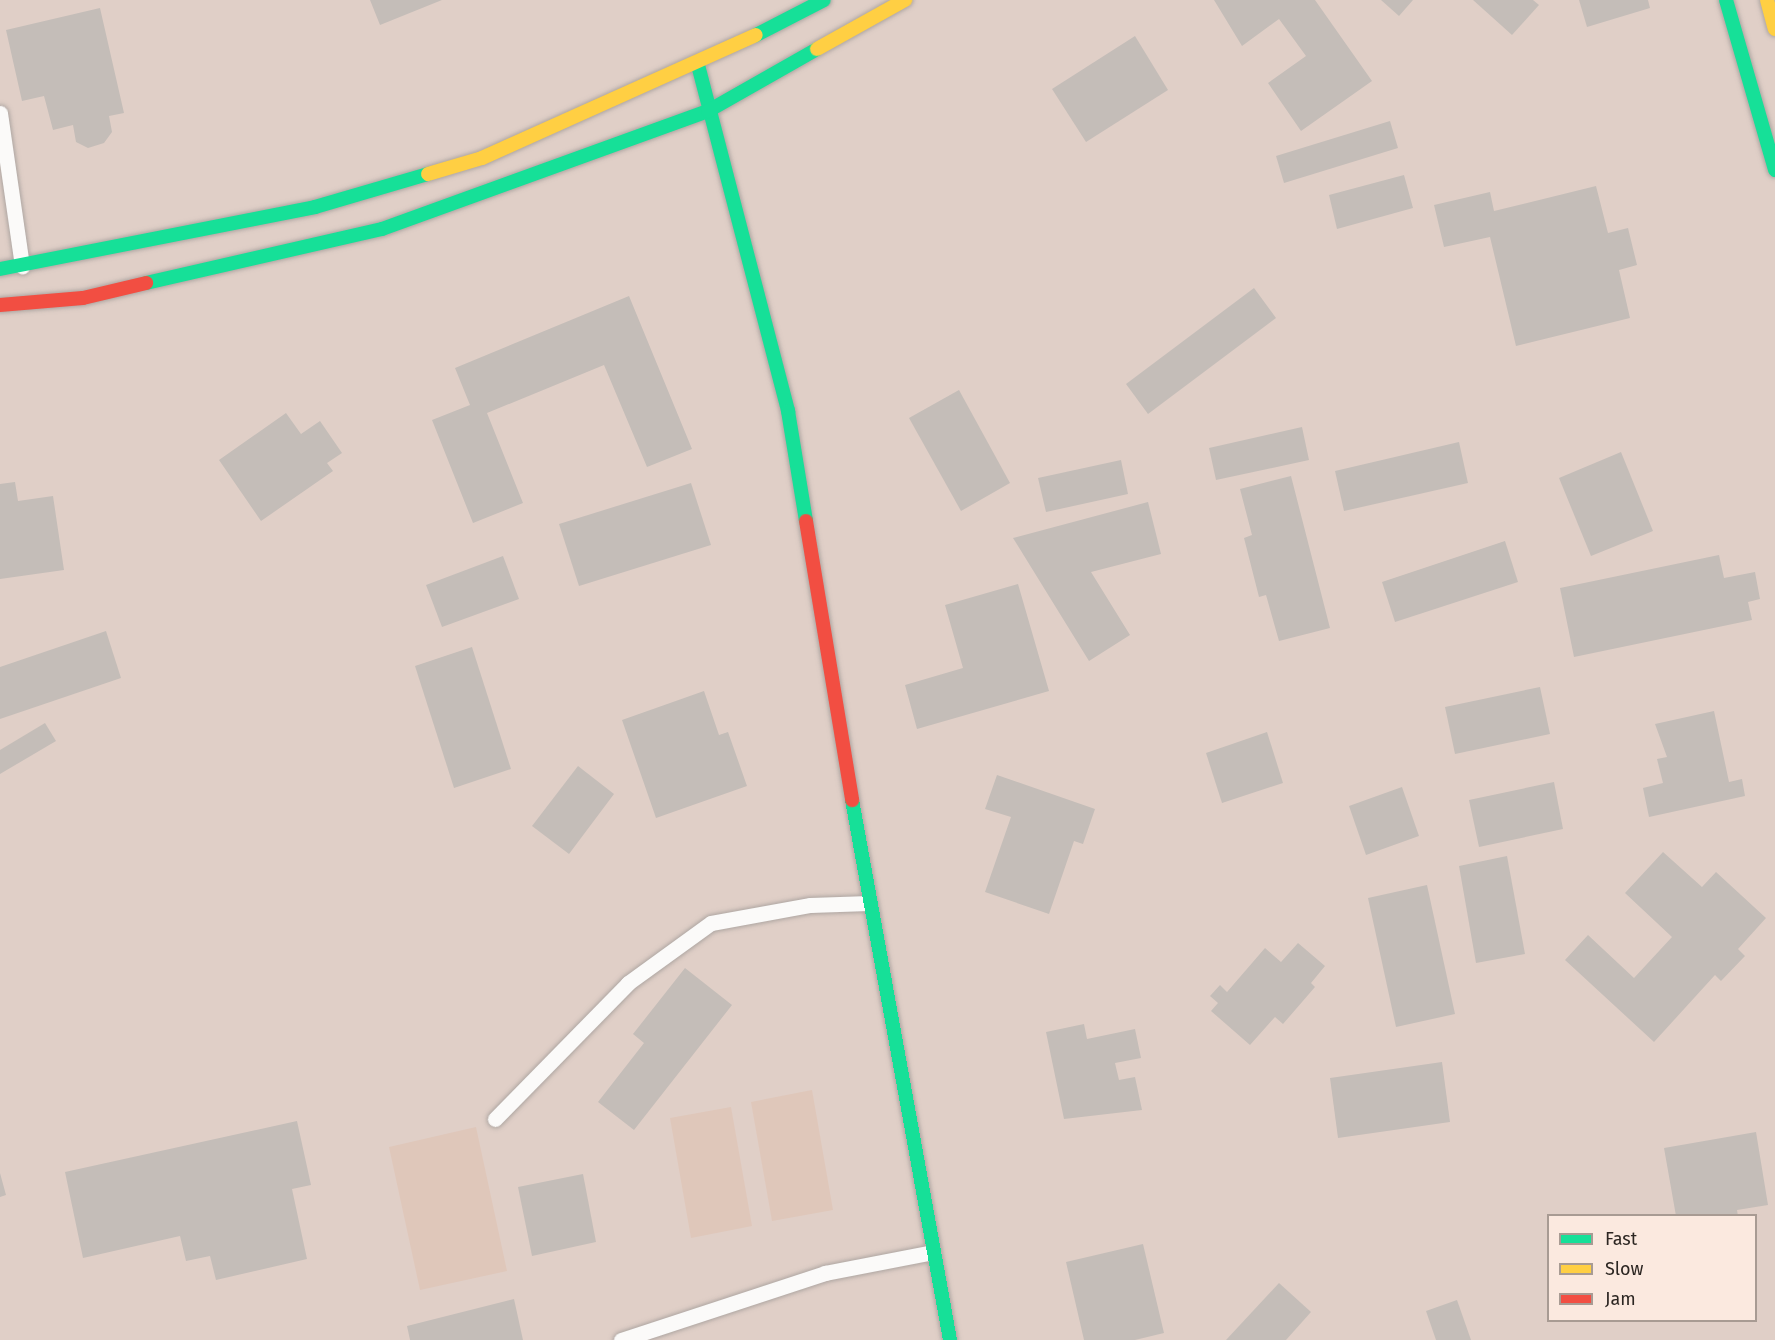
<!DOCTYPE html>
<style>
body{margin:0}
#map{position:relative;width:1775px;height:1340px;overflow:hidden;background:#e7ddd8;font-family:"Fira Sans",sans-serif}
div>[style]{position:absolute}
.commercial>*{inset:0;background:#e0cfc7}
.green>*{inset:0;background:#dfc7ba}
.building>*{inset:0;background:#c4bdb8}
.roads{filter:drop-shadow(0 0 2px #aea6a2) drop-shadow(0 0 2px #aea6a2)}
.lane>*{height:15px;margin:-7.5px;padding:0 7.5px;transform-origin:7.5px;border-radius:7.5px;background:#fbfaf9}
.fast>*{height:14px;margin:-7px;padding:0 7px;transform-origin:7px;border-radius:7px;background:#16e098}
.slow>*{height:14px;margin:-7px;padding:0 7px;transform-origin:7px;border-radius:7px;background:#ffcf43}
.jam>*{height:14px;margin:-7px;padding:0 7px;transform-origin:7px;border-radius:7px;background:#f24e42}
span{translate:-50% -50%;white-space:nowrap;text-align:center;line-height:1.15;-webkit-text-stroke:4.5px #fbe9df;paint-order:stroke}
.legend{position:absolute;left:1547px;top:1214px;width:210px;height:108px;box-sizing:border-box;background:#fbe9df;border:2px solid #a89b93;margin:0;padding:8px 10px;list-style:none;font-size:18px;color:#2c2622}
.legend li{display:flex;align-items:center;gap:12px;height:30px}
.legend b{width:30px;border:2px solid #a89b93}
</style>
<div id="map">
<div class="commercial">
<i style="clip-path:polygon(evenodd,0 0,1775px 0,1775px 1340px,0 1340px,0 0,1548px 1216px,1756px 1216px,1756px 1320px,1548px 1320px,1548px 1216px)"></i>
</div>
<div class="green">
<i style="clip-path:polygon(812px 1090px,833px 1210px,772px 1221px,751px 1102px)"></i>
<i style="clip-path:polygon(731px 1107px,752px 1226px,691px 1238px,670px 1118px)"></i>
<i style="clip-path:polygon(476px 1127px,507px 1271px,420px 1290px,389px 1147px)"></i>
</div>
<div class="building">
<i style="clip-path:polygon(370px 0,442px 0,380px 25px)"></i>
<i style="clip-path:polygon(1214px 0,1315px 0,1372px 81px,1301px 131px,1268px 83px,1306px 56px,1279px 19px,1242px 46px)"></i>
<i style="clip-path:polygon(1381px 0,1413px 0,1399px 16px)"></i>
<i style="clip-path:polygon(1473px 0,1533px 0,1539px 5px,1512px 35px)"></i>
<i style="clip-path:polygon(1579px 0,1648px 0,1650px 8px,1587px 27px)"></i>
<i style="clip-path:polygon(100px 8px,124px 113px,109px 116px,112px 132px,104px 143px,88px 148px,76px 142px,73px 125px,53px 130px,44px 96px,22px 101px,6px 30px)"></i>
<i style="clip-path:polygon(1135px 36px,1168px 90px,1086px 142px,1052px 89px)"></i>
<i style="clip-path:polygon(1390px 121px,1398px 148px,1284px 183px,1276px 156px)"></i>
<i style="clip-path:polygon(1404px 175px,1413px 208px,1337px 229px,1329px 195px)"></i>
<i style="clip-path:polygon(1596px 186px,1608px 233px,1628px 228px,1637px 265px,1619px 270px,1630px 318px,1516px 346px,1490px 237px,1444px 247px,1434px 205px,1490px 192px,1494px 211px)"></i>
<i style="clip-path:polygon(1254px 288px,1276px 318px,1148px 414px,1126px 384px)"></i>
<i style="clip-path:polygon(629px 296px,692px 449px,647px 467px,604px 365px,487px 413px,523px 503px,473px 523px,432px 420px,470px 405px,455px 368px)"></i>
<i style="clip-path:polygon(959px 390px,1010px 483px,961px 511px,909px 418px)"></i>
<i style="clip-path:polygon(286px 413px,301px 434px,320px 421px,342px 453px,327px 463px,333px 471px,261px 521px,219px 460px)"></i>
<i style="clip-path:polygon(1302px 427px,1309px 460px,1216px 480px,1209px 448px)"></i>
<i style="clip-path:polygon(1459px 442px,1468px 483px,1344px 511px,1335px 471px)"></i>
<i style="clip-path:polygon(1621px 452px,1653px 531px,1591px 556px,1559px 478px)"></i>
<i style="clip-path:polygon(1121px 460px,1128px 494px,1046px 512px,1038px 478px)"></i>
<i style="clip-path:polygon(1291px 476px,1330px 628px,1279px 641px,1266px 595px,1259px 597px,1244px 538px,1252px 535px,1240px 489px)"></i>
<i style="clip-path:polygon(15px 482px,18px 501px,53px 496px,64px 570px,0 579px,0 484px)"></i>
<i style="clip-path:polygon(691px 483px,711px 545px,579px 586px,559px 524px)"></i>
<i style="clip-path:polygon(1148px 502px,1161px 554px,1091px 572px,1130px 635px,1089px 661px,1013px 538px)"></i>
<i style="clip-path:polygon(1505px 541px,1518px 582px,1395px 622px,1382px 582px)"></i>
<i style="clip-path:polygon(1719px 555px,1724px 578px,1755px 572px,1760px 599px,1748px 602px,1752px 620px,1574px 657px,1560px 588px)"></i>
<i style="clip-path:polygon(503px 556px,519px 599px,442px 627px,426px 585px)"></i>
<i style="clip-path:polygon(1018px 584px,1049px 691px,917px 729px,905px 685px,963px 668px,945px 605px)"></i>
<i style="clip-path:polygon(106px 631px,121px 678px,0 719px,0 667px)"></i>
<i style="clip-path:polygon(472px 647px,511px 769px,454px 788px,415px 666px)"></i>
<i style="clip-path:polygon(1540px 687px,1550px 734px,1455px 754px,1445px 707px)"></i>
<i style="clip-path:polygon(704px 691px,719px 735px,728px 732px,747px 786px,656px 818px,622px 720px)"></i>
<i style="clip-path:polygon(1714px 711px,1729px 782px,1742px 779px,1745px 796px,1649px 817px,1643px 788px,1663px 783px,1657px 759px,1667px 757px,1655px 724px)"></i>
<i style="clip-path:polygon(45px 723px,56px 741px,0 774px,0 750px)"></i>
<i style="clip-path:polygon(1267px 732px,1283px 783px,1222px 803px,1206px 753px)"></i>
<i style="clip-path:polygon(578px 766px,614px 794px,569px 854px,532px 826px)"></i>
<i style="clip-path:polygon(997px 775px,1095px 809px,1083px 844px,1074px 841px,1049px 914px,985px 892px,1011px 817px,985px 809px)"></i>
<i style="clip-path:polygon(1554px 782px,1563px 829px,1479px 847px,1469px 800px)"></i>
<i style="clip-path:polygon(1402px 787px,1419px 836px,1366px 855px,1349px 806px)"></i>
<i style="clip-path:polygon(1663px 852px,1702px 887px,1716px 872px,1766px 918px,1738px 949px,1745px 956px,1721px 981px,1715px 975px,1654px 1042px,1565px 960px,1588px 935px,1634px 978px,1672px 937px,1625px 893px)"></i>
<i style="clip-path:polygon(1507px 856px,1525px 954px,1476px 963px,1459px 866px)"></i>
<i style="clip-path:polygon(1427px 885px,1455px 1014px,1396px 1027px,1368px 898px)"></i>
<i style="clip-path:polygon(1298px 943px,1325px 966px,1311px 983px,1315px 987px,1283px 1024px,1275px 1017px,1250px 1045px,1211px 1011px,1218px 1003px,1210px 996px,1220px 985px,1227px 992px,1265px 948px,1281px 962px)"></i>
<i style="clip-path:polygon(685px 968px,732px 1005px,634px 1130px,598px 1102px,644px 1043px,633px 1034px)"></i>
<i style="clip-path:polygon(1084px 1024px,1087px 1039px,1135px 1029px,1141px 1058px,1115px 1063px,1119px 1080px,1135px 1077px,1142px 1110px,1064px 1119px,1046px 1032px)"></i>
<i style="clip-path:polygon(1442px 1062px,1450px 1122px,1338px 1138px,1330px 1078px)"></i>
<i style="clip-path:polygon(297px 1121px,311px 1185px,292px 1189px,307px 1259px,216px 1280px,210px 1256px,186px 1261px,180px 1236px,83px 1258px,65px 1172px)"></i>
<i style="clip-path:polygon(1756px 1132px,1768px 1205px,1737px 1210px,1738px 1216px,1676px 1216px,1664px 1148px)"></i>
<i style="clip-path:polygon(0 1173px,6px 1195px,0 1197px)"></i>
<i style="clip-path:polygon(583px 1174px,596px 1242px,532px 1256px,518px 1187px)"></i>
<i style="clip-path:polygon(1143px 1244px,1164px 1333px,1135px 1340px,1084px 1340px,1066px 1262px)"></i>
<i style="clip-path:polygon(1279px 1283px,1311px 1312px,1286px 1340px,1226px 1340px)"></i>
<i style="clip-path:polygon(514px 1299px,523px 1340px,410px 1340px,407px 1326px)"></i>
<i style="clip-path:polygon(1457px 1300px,1471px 1340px,1436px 1340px,1426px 1311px)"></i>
</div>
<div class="roads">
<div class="lane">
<i style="left:0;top:113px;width:155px;rotate:81.8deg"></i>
<i style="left:495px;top:1119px;width:190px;rotate:-45.6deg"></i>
<i style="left:628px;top:983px;width:102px;rotate:-35.9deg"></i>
<i style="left:711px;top:923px;width:101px;rotate:-10.3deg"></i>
<i style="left:810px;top:905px;width:59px;rotate:-1.9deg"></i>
<i style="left:621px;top:1340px;width:215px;rotate:-18.2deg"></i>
<i style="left:825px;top:1273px;width:110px;rotate:-11deg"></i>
</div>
<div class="fast">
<i style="left:1726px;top:0;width:177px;rotate:73.9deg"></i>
<i style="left:756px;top:35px;width:76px;rotate:-27.2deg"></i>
<i style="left:698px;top:65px;width:358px;rotate:75.4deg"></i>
<i style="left:788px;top:411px;width:111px;rotate:80.7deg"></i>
<i style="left:0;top:269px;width:321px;rotate:-11.1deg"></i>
<i style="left:315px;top:207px;width:118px;rotate:-16.3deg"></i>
<i style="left:146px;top:283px;width:242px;rotate:-12.9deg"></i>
<i style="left:382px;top:229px;width:347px;rotate:-19.9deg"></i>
<i style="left:708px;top:111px;width:125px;rotate:-29.6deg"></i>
<i style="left:852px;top:800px;width:549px;rotate:79.71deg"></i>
</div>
<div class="slow">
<i style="left:1767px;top:0;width:30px;rotate:75deg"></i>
<i style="left:817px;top:49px;width:101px;rotate:-29.1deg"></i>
<i style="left:428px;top:174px;width:56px;rotate:-16.5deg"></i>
<i style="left:482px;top:158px;width:300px;rotate:-24.2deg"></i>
</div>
<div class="jam">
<i style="left:0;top:305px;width:83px;rotate:-4.8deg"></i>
<i style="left:83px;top:298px;width:65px;rotate:-13.4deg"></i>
<i style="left:806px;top:521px;width:283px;rotate:80.6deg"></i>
</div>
</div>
<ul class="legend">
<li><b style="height:8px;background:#16e098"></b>Fast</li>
<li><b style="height:8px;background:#ffcf43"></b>Slow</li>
<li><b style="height:8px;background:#f24e42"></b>Jam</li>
</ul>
</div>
